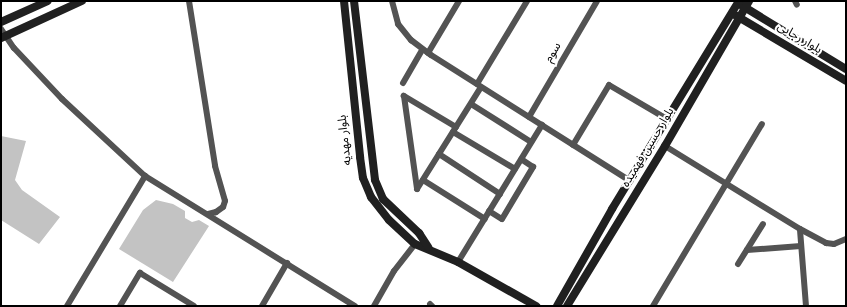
<!DOCTYPE html>
<meta charset="utf-8">
<style>
body{margin:0}
#map{position:relative;width:847px;height:307px;overflow:hidden;background:#fff;font-family:Overpass,"Noto Sans Arabic",sans-serif}
div>[style]{position:absolute}
.building>*{inset:0;background:#c3c3c3}
.street>*{height:6px;margin:-3px;padding:0 3px;transform-origin:3px;border-radius:3px;background:#535353}
.secondary>*{height:8px;margin:-4px;padding:0 4px;transform-origin:4px;border-radius:4px;background:#202020}
span{translate:-50% -50%;white-space:nowrap;text-align:center;line-height:1.15;-webkit-text-stroke:4px #fff;paint-order:stroke}
.street-label{font-size:12px;color:#000}
.frame{position:absolute;inset:0;border:2px solid #000;pointer-events:none}
</style>
<div id="map">
<div class="building">
<i style="clip-path:polygon(1px 136px,26px 141px,15px 180px,22px 190px,60px 217px,39px 244px,1px 220px)"></i>
<i style="clip-path:polygon(156px 200px,173px 204px,185px 211px,185px 218px,192px 222px,199px 220px,209px 226px,173px 282px,119px 249px,143px 210px)"></i>
</div>
<div class="street">
<i style="left:189px;top:1px;width:167px;rotate:81deg"></i>
<i style="left:215px;top:166px;width:36px;rotate:74deg"></i>
<i style="left:225px;top:201px;width:6px;rotate:108deg"></i>
<i style="left:223px;top:207px;width:9px;rotate:144deg"></i>
<i style="left:216px;top:212px;width:8px;rotate:166deg"></i>
<i style="left:392px;top:1px;width:24px;rotate:75deg"></i>
<i style="left:398px;top:24px;width:21px;rotate:51deg"></i>
<i style="left:411px;top:40px;width:25px;rotate:37deg"></i>
<i style="left:431px;top:55px;width:236px;rotate:32.3deg"></i>
<i style="left:795px;top:1px;width:4px;rotate:63deg"></i>
<i style="left:1px;top:29px;width:23px;rotate:56deg"></i>
<i style="left:14px;top:48px;width:70px;rotate:46.7deg"></i>
<i style="left:62px;top:99px;width:113px;rotate:42.9deg"></i>
<i style="left:145px;top:176px;width:247px;rotate:31.8deg"></i>
<i style="left:428px;top:53px;width:61px;rotate:-59.2deg"></i>
<i style="left:403px;top:83px;width:39px;rotate:-60deg"></i>
<i style="left:477px;top:84px;width:97px;rotate:-58.9deg"></i>
<i style="left:471px;top:104px;width:71px;rotate:32.3deg"></i>
<i style="left:529px;top:117px;width:134px;rotate:-59.6deg"></i>
<i style="left:456px;top:127px;width:61px;rotate:-149.2deg"></i>
<i style="left:404px;top:96px;width:94px;rotate:82deg"></i>
<i style="left:417px;top:189px;width:120px;rotate:-57.9deg"></i>
<i style="left:453px;top:132px;width:72px;rotate:30.8deg"></i>
<i style="left:573px;top:145px;width:70px;rotate:-59deg"></i>
<i style="left:609px;top:85px;width:67px;rotate:30.4deg"></i>
<i style="left:665px;top:146px;width:158px;rotate:31.6deg"></i>
<i style="left:439px;top:154px;width:73px;rotate:33.3deg"></i>
<i style="left:423px;top:180px;width:73px;rotate:32.2deg"></i>
<i style="left:489px;top:211px;width:15px;rotate:32deg"></i>
<i style="left:502px;top:219px;width:61px;rotate:-59.2deg"></i>
<i style="left:533px;top:167px;width:14px;rotate:-146deg"></i>
<i style="left:747px;top:250px;width:54px;rotate:-4.2deg"></i>
<i style="left:458px;top:262px;width:161px;rotate:-58.5deg"></i>
<i style="left:738px;top:264px;width:47px;rotate:-58deg"></i>
<i style="left:430px;top:304px;width:3px;rotate:45deg"></i>
<i style="left:67px;top:306px;width:152px;rotate:-59deg"></i>
<i style="left:120px;top:306px;width:39px;rotate:-59deg"></i>
<i style="left:140px;top:273px;width:63px;rotate:31.4deg"></i>
<i style="left:262px;top:306px;width:50px;rotate:-59.8deg"></i>
<i style="left:374px;top:306px;width:40px;rotate:-60.3deg"></i>
<i style="left:394px;top:271px;width:34px;rotate:-52deg"></i>
<i style="left:653px;top:306px;width:212px;rotate:-59.1deg"></i>
<i style="left:806px;top:306px;width:77px;rotate:-94.5deg"></i>
<i style="left:800px;top:229px;width:30px;rotate:28deg"></i>
<i style="left:826px;top:243px;width:8px;rotate:7deg"></i>
<i style="left:834px;top:244px;width:13px;rotate:-23deg"></i>
</div>
<div class="secondary">
<i style="left:344px;top:1px;width:157px;rotate:84.1deg"></i>
<i style="left:360px;top:157px;width:21px;rotate:82deg"></i>
<i style="left:363px;top:178px;width:21px;rotate:67deg"></i>
<i style="left:371px;top:197px;width:29px;rotate:52deg"></i>
<i style="left:389px;top:220px;width:35px;rotate:43deg"></i>
<i style="left:415px;top:244px;width:47px;rotate:22.7deg"></i>
<i style="left:458px;top:262px;width:90px;rotate:29.4deg"></i>
<i style="left:354px;top:1px;width:180px;rotate:83.3deg"></i>
<i style="left:375px;top:180px;width:21px;rotate:67deg"></i>
<i style="left:383px;top:199px;width:50px;rotate:43.4deg"></i>
<i style="left:419px;top:233px;width:17px;rotate:57deg"></i>
<i style="left:741px;top:5px;width:123px;rotate:31.4deg"></i>
<i style="left:735px;top:15px;width:129px;rotate:30.7deg"></i>
<i style="left:1px;top:22px;width:51px;rotate:-24.1deg"></i>
<i style="left:1px;top:38px;width:89px;rotate:-24.6deg"></i>
<i style="left:557px;top:306px;width:112px;rotate:-60.4deg"></i>
<i style="left:612px;top:209px;width:244px;rotate:-58.6deg"></i>
<i style="left:567px;top:306px;width:188px;rotate:-58.5deg"></i>
<i style="left:665px;top:146px;width:168px;rotate:-59.9deg"></i>
</div>
<div class="street-label">
<span style="left:799px;top:39px;rotate:31deg">بلوار رجایی</span>
<span style="left:554px;top:53px;rotate:-60deg">سوم</span>
<span style="left:346px;top:140px;rotate:-96deg">بلوار مهدیه</span>
<span style="left:649px;top:148px;rotate:-59deg">بلوار حسین فهمیده</span>
</div>
<div class="frame"></div>
</div>
